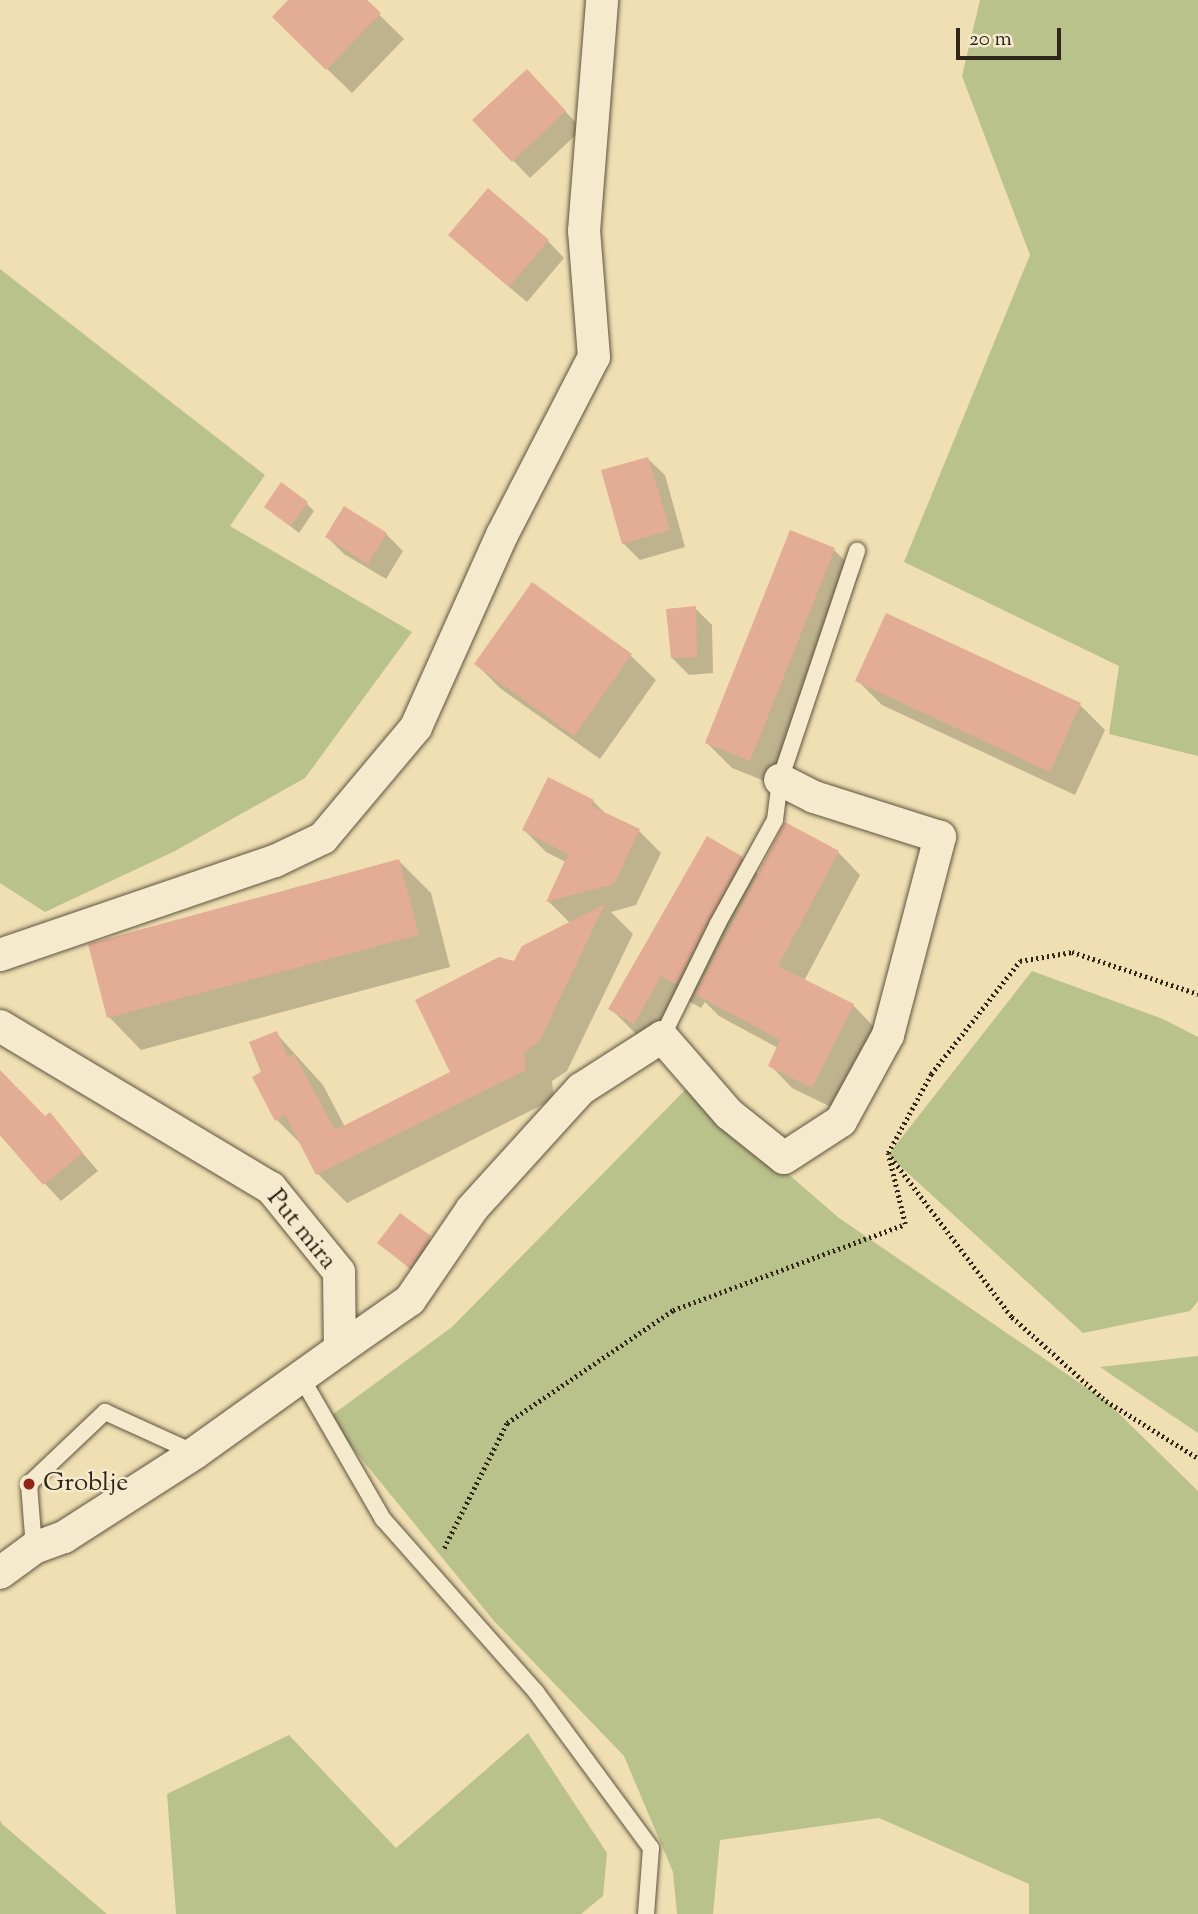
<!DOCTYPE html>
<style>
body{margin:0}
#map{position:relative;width:1198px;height:1914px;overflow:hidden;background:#efdfb3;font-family:"Sorts Mill Goudy",serif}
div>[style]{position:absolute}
.green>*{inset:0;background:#bac28c}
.shadow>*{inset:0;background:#0003}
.building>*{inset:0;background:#e3ac95}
.path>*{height:4.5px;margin-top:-2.25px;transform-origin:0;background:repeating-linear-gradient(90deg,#2f2518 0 2px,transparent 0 5.5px)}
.roads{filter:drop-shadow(0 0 2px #5f543f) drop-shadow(0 0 2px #5f543f)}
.service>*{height:16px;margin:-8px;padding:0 8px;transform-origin:8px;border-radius:8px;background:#f5eace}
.minor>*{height:32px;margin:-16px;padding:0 16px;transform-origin:16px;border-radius:16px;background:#f5eace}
.dots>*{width:19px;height:19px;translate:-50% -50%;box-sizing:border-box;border:4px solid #f5eace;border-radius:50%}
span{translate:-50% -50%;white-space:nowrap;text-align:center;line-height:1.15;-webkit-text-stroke:5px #f5eace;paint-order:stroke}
.street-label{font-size:26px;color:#2f2518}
.poi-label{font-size:26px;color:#2f2518}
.left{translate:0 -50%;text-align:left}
.scale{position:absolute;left:956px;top:28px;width:105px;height:32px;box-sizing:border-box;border:4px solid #2f2518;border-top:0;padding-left:9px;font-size:21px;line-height:24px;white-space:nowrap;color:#2f2518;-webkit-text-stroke:5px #f5eace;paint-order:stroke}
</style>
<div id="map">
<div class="green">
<i style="clip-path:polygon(980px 0,1198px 0,1198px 756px,1109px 734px,1119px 666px,904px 562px,1030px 255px,962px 76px)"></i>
<i style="clip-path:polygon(0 269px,265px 475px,230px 526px,412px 632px,305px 778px,175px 851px,45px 912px,0 883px)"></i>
<i style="clip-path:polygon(1032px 971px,1163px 1019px,1198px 1037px,1198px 1301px,1190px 1311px,1083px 1333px,888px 1155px)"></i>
<i style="clip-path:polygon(688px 1087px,839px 1218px,1106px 1401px,1198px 1491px,1198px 1914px,1029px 1914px,1029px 1884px,879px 1818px,720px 1840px,713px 1914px,677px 1914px,673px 1872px,624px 1756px,494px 1621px,328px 1418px,452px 1327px)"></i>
<i style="clip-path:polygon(1198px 1356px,1198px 1433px,1100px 1367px)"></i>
<i style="clip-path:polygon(528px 1733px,607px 1853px,603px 1896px,581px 1914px,176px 1914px,167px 1794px,289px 1735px,396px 1848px)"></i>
<i style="clip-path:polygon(0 1820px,2px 1824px,107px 1914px,0 1914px)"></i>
</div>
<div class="shadow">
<i style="clip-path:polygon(291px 0,364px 0,404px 39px,352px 93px,299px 42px)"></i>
<i style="clip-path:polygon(543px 88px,582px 129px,530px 178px,475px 121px)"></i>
<i style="clip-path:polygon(548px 241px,564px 258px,527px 302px,468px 252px)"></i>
<i style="clip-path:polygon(648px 459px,665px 475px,685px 547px,640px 560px,623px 543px)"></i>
<i style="clip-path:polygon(306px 503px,314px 511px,299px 533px,266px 507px)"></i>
<i style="clip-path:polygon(386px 534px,403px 551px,386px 579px,344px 554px,327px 537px)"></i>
<i style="clip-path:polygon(834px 550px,859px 574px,775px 785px,732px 768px,707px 743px)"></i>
<i style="clip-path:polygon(533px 585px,631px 656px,656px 680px,600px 759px,501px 689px,476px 664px)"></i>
<i style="clip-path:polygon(695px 608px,712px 625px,713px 673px,689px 675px,672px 658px)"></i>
<i style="clip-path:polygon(857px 680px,1080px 705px,1105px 730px,1075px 795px,882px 705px)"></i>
<i style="clip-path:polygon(593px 801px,608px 816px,639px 831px,661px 853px,636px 905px,611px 912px,633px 934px,567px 1071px,552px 1081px,554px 1099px,347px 1203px,318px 1174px,303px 1146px,277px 1120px,263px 1073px,276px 1033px,323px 1085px,345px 1127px,453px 1073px,515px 963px,570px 923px,548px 901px,566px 862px,546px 852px,524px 830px)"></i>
<i style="clip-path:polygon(838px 852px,860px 875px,804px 981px,853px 1005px,875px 1028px,835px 1109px,792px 1088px,770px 1065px,778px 1048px,719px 1016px,705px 1002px,701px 1008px,687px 1000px,659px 1048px,635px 1033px,610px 1008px,742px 858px,759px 875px)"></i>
<i style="clip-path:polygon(399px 861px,431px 893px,450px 967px,141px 1050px,109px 1017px)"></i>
<i style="clip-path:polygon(0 1073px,45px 1118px,49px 1114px,98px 1171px,61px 1201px,0 1135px)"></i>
<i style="clip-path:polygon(401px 1215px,447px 1254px,427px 1283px,379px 1243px)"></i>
</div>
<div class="building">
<i style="clip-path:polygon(288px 0,367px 0,381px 13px,326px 70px,272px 17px)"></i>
<i style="clip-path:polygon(527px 69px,566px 111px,512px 162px,472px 120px)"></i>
<i style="clip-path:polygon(488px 188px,549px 240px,509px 287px,448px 235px)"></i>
<i style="clip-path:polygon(648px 457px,670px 530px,622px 544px,601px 470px)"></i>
<i style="clip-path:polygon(281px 482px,308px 502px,290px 526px,264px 507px)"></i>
<i style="clip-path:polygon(344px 506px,387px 533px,368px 564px,325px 537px)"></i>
<i style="clip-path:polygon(790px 530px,835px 548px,750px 761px,705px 743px)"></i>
<i style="clip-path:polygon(532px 582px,632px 654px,574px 736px,474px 664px)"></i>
<i style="clip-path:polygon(696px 606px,697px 657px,671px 658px,666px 609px)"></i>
<i style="clip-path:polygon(886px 613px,1081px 703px,1050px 772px,855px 681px)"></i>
<i style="clip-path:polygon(548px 777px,594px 800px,591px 806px,640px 829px,614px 884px,546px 902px,568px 854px,522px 830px)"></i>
<i style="clip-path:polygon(785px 822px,839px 851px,778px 966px,854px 1004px,812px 1088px,768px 1066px,780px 1040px,695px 994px)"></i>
<i style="clip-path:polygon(707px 836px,743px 857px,676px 984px,661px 976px,634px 1024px,608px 1009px)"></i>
<i style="clip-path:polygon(399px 859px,419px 935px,107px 1018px,88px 944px)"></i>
<i style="clip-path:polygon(605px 904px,539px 1042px,524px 1052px,526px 1070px,316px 1175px,285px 1115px,275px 1121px,252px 1077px,261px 1072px,249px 1042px,277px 1031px,288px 1058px,294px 1054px,335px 1130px,450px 1072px,415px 1000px,499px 957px,514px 961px,522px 946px)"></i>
<i style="clip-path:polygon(0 1070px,45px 1116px,50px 1112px,83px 1153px,43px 1185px,0 1135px)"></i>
<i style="clip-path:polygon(400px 1213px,431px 1236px,410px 1268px,377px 1243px)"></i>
</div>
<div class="path">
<i style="left:891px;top:1157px;width:201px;rotate:52.9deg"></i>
<i style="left:1012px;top:1317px;width:126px;rotate:41.8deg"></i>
<i style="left:1106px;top:1401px;width:108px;rotate:31.8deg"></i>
<i style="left:444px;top:1548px;width:140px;rotate:-63.3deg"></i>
<i style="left:507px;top:1423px;width:201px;rotate:-34.2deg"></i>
<i style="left:673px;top:1310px;width:247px;rotate:-20.3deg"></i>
<i style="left:905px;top:1224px;width:73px;rotate:-103.5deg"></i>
<i style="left:888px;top:1153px;width:90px;rotate:-61.4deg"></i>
<i style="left:931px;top:1074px;width:144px;rotate:-51.8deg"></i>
<i style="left:1020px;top:961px;width:53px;rotate:-9.8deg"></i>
<i style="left:1072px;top:952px;width:133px;rotate:18.4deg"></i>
</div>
<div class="roads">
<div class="service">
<i style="left:662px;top:1037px;width:125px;rotate:-63.8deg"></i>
<i style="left:717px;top:925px;width:120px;rotate:-61.1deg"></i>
<i style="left:775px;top:820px;width:40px;rotate:-82.9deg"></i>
<i style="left:780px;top:780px;width:242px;rotate:-71.4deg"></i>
<i style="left:301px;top:1377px;width:164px;rotate:60deg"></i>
<i style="left:383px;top:1519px;width:231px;rotate:48.5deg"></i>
<i style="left:536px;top:1692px;width:194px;rotate:53.6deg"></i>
<i style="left:651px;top:1848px;width:66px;rotate:94.3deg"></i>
<i style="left:34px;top:1548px;width:64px;rotate:-94.5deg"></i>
<i style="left:29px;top:1484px;width:105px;rotate:-43.5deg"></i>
<i style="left:105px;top:1412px;width:99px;rotate:24.5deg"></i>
</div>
<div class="minor">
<i style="left:0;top:955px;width:291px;rotate:-18.9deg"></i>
<i style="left:275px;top:861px;width:53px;rotate:-25.6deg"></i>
<i style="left:323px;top:838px;width:145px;rotate:-50deg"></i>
<i style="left:416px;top:727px;width:210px;rotate:-65.9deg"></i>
<i style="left:502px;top:535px;width:200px;rotate:-62.7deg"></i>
<i style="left:594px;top:357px;width:126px;rotate:-94.5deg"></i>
<i style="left:584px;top:231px;width:232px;rotate:-85.5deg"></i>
<i style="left:0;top:1026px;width:316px;rotate:30.9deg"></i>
<i style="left:271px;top:1188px;width:108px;rotate:51deg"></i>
<i style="left:339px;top:1272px;width:77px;rotate:89.3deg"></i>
<i style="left:340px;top:1349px;width:178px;rotate:144.4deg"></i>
<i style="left:195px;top:1453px;width:156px;rotate:147.3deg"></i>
<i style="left:64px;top:1537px;width:32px;rotate:160deg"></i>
<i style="left:34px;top:1548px;width:42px;rotate:143.7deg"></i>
<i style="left:340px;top:1349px;width:85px;rotate:-35deg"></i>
<i style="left:410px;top:1300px;width:110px;rotate:-55.7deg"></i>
<i style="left:472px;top:1209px;width:162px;rotate:-47.8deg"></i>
<i style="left:581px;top:1089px;width:96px;rotate:-32.7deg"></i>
<i style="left:662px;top:1037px;width:102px;rotate:49deg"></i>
<i style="left:729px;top:1114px;width:70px;rotate:38.7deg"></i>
<i style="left:784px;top:1158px;width:68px;rotate:-33deg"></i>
<i style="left:841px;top:1121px;width:98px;rotate:-61.3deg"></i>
<i style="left:888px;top:1035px;width:205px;rotate:-75.3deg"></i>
<i style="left:940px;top:837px;width:132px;rotate:-162.4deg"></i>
<i style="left:814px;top:797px;width:38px;rotate:-153deg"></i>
</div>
</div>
<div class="dots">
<i style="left:29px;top:1484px;background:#8f2418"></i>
</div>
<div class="street-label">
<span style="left:301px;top:1230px;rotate:51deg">Put mira</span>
</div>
<div class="poi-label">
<span class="left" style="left:43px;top:1484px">Groblje</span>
</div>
<div class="scale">20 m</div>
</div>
